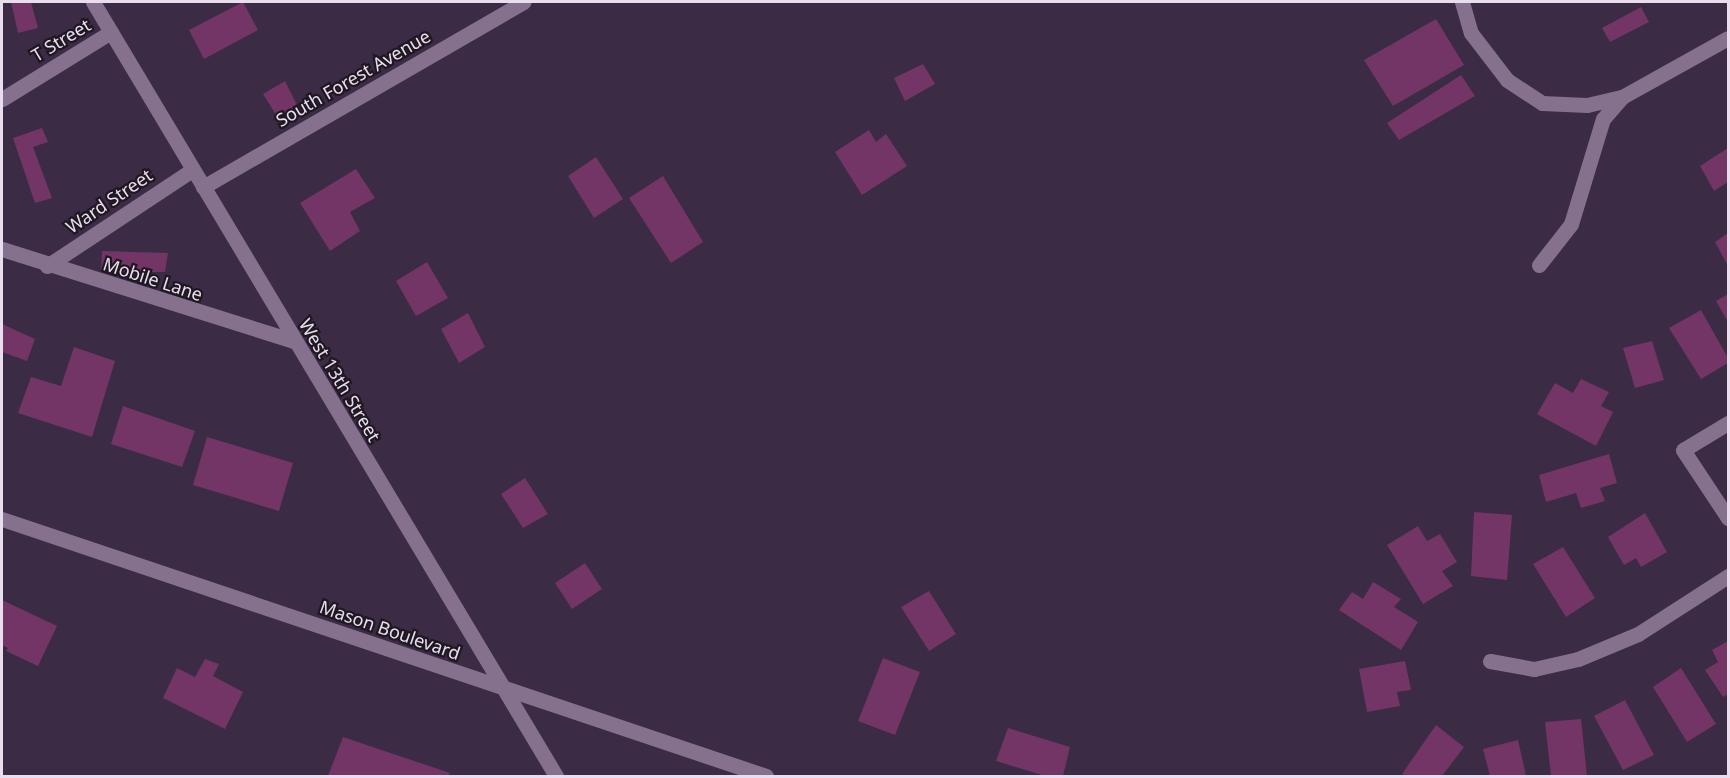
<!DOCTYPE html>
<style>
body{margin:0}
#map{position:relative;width:1730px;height:778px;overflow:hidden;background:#3c2b44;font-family:"Noto Sans",sans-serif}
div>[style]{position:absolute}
.building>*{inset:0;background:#723566}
.lane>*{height:15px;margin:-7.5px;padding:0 7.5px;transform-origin:7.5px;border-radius:7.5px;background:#85718d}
.street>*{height:15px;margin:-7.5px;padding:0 7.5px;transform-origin:7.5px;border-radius:7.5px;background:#85718d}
span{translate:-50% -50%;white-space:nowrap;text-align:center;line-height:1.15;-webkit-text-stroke:4.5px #1f1722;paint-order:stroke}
.street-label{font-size:18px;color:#e9deee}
.frame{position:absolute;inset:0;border:3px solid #e9deee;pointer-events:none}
</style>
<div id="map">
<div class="building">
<i style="clip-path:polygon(11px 2px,31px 2px,38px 28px,18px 33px)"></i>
<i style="clip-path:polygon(243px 2px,258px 30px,204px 59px,189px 30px)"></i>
<i style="clip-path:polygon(1641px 7px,1649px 22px,1610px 42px,1602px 28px)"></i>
<i style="clip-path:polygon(1436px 19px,1464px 65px,1393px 106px,1364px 60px)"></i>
<i style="clip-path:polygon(923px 64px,935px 84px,905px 101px,894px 78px)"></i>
<i style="clip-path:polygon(1461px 75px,1475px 96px,1399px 140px,1387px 123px)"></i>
<i style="clip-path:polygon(285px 81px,298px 107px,278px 118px,263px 94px)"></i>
<i style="clip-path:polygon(42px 128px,48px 142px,33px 147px,52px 198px,35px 203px,13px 138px)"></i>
<i style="clip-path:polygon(869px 130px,876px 142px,886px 134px,907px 166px,862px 195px,835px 152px)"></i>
<i style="clip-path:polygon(1728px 148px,1728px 182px,1714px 191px,1700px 166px)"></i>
<i style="clip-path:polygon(596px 157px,623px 199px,594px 218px,568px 176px)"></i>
<i style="clip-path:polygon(356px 169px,375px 198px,350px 212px,360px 231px,330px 251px,300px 203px)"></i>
<i style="clip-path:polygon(663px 176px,703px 242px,671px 263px,629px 198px)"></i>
<i style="clip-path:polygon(1728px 233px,1728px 266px,1715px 242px)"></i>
<i style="clip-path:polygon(102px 251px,168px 253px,165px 272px,101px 272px)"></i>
<i style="clip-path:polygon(427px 262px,448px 298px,416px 316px,396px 281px)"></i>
<i style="clip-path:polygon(1728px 294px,1728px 322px,1716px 301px)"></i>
<i style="clip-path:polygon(1701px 310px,1728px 358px,1728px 363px,1701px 379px,1669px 328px)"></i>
<i style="clip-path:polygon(468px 313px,485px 347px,459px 363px,441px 329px)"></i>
<i style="clip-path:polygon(2px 324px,35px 339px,27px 361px,2px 352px)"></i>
<i style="clip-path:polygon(1652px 341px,1664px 380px,1635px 388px,1623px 348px)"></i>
<i style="clip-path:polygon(74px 347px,115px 361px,92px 437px,18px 413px,31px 377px,61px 386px)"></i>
<i style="clip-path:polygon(1581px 379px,1609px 392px,1601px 406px,1613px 412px,1596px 446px,1537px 414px,1555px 383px,1573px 393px)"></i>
<i style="clip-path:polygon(123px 406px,195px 431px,182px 467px,111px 444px)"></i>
<i style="clip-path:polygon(207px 437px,293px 463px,279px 511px,193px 485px)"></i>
<i style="clip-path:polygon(1609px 454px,1617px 483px,1600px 488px,1605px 501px,1581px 508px,1576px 493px,1546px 502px,1539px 475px)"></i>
<i style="clip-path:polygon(525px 478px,548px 514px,523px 528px,501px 494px)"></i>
<i style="clip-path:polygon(1474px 512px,1512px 515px,1507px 580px,1471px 576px)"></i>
<i style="clip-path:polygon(1645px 513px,1667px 552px,1641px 567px,1636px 558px,1624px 565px,1608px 537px)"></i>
<i style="clip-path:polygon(1418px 526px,1427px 541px,1440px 534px,1457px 562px,1442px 571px,1453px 586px,1423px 604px,1387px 545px)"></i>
<i style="clip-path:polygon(1563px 547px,1595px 598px,1566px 617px,1533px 564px)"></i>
<i style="clip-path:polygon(585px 563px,602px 589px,572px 609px,555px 583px)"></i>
<i style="clip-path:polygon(1373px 582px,1401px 599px,1394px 607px,1418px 622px,1401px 650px,1339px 610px,1352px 592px,1363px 599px)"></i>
<i style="clip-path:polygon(929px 591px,956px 634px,929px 651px,901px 607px)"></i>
<i style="clip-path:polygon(2px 600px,57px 626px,38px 666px,6px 651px,8px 648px,2px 645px)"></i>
<i style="clip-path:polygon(1728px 641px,1728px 694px,1723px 697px,1705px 670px,1718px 662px,1712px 650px)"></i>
<i style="clip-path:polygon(883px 658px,920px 672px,895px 735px,858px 721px)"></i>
<i style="clip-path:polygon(205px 659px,219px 664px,213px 676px,243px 692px,225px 729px,163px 698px,177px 668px,195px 677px)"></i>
<i style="clip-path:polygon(1405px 661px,1411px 690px,1397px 692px,1400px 706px,1367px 712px,1359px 669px)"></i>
<i style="clip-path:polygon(1681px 668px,1716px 724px,1687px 742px,1653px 687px)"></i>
<i style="clip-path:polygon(1625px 700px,1654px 755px,1623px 770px,1594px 716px)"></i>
<i style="clip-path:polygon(1581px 719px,1587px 776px,1551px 776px,1545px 722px)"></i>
<i style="clip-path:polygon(1436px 725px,1464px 747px,1442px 776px,1406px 776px,1402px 774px)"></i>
<i style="clip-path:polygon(1008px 728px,1070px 747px,1063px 776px,1045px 776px,996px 761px)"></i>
<i style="clip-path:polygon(343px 737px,450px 773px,448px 776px,328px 776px)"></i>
<i style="clip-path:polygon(1518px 740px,1526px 776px,1490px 776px,1483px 749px)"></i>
</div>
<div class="lane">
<i style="left:1462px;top:2px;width:32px;rotate:74deg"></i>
<i style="left:1471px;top:33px;width:59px;rotate:52.5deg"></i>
<i style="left:1507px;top:80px;width:42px;rotate:33.3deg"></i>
<i style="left:1542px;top:103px;width:45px;rotate:2.5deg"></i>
<i style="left:1587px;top:105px;width:36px;rotate:-13deg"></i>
<i style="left:1539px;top:265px;width:52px;rotate:-52deg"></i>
<i style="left:1571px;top:224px;width:110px;rotate:-73.1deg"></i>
<i style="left:1603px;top:119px;width:29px;rotate:-49deg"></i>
<i style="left:1622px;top:97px;width:121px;rotate:-29.1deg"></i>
</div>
<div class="street">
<i style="left:93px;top:2px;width:902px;rotate:59.11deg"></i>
<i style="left:2px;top:99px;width:128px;rotate:-31.6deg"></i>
<i style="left:203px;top:187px;width:370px;rotate:-30deg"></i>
<i style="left:2px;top:249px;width:306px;rotate:17.5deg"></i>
<i style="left:47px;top:266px;width:174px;rotate:-33.5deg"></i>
<i style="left:1728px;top:423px;width:52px;rotate:149deg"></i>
<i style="left:1683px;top:450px;width:82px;rotate:56.5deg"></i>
<i style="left:2px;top:519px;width:806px;rotate:18.59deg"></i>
<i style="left:1490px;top:661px;width:45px;rotate:10.3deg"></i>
<i style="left:1534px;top:669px;width:45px;rotate:-12.8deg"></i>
<i style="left:1578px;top:659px;width:65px;rotate:-22.6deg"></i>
<i style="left:1638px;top:634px;width:107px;rotate:-32.8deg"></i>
</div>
<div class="street-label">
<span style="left:61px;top:40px;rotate:-31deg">T Street</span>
<span style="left:353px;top:78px;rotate:-30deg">South Forest Avenue</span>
<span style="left:109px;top:201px;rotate:-34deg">Ward Street</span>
<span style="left:153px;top:279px;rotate:18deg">Mobile Lane</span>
<span style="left:340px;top:380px;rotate:59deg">West 13th Street</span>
<span style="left:390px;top:630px;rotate:19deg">Mason Boulevard</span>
</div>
<div class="frame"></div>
</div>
